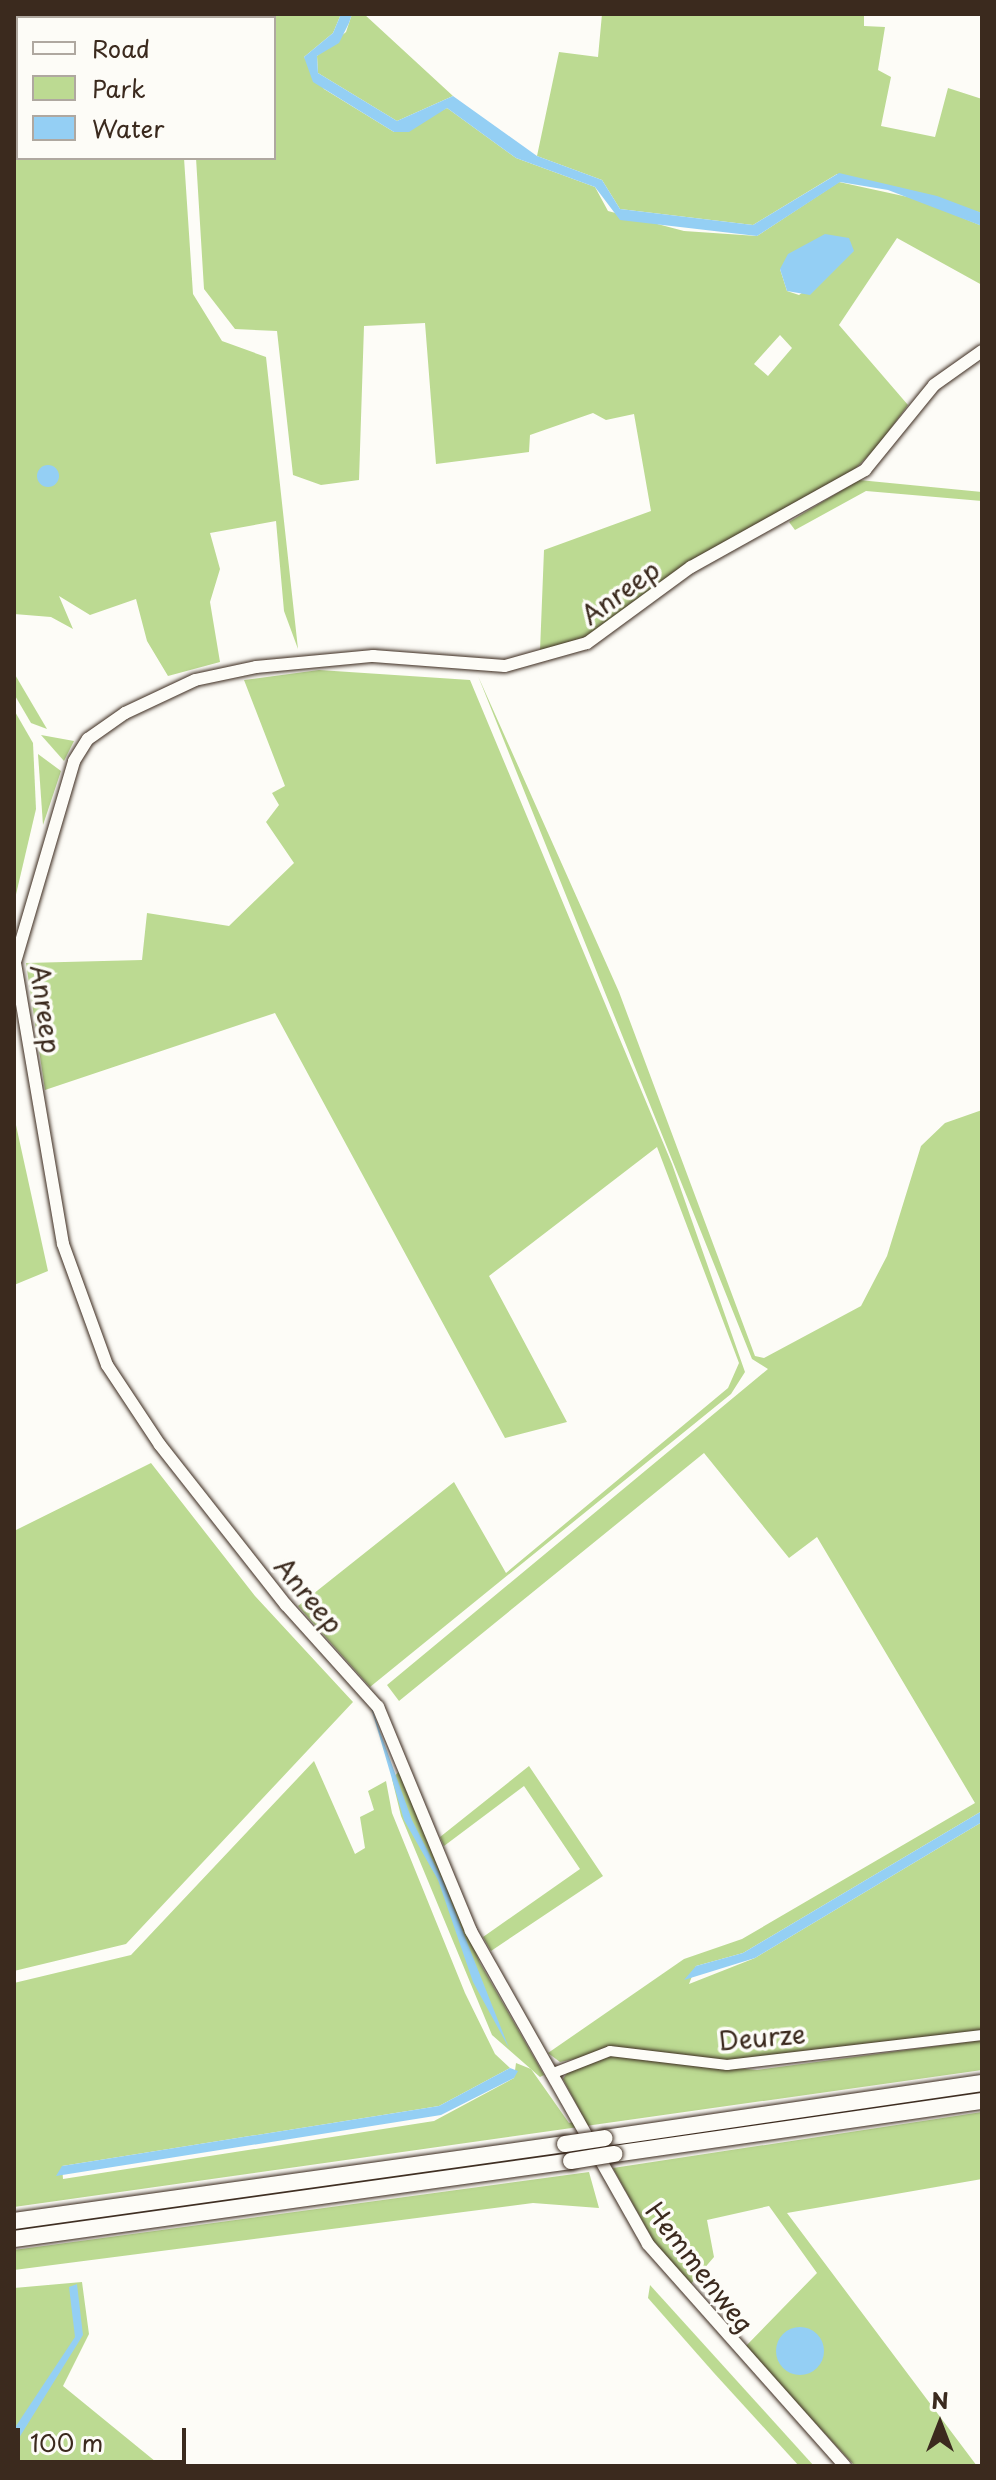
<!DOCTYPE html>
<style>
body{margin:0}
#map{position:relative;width:996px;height:2480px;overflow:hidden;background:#fdfcf7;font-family:"Playpen Sans",sans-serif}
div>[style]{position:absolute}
.green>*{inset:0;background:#bcda92}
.water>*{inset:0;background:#94cff4}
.round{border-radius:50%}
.roads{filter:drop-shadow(0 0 2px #3b2a1e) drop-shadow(0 0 2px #3b2a1e)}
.minor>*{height:10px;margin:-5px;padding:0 5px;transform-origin:5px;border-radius:5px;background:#fdfcf7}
.tertiary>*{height:12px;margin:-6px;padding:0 6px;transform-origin:6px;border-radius:6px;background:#fdfcf7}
.trunk>*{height:16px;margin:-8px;padding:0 8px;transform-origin:8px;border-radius:8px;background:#fdfcf7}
.bridges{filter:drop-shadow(0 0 2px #3b2a1e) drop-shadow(0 0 2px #3b2a1e)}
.trunk-bridge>*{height:16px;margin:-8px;padding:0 8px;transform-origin:8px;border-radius:8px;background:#fdfcf7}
span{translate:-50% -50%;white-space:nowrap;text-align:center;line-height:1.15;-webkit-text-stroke:7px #fdfcf7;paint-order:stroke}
.street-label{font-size:26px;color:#3b2a1e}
.frame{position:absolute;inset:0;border:16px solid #3b2a1e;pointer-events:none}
.legend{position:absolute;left:16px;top:16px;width:260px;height:144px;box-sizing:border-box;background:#fdfcf7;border:2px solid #afa8a0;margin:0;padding:10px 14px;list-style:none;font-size:24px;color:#3b2a1e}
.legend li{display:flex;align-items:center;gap:16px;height:40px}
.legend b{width:40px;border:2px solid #afa8a0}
.north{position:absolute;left:900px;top:2384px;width:80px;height:80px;-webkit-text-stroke:6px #fdfcf7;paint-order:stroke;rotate:0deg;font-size:22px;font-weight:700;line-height:32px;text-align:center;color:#3b2a1e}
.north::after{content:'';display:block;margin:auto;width:28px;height:36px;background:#3b2a1e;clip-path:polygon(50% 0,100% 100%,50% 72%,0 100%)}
.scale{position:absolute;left:16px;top:2428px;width:170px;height:36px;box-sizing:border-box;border:4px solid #3b2a1e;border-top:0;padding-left:10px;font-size:24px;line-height:28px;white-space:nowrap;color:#3b2a1e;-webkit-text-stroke:6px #fdfcf7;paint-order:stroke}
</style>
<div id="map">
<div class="green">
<i style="clip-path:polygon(14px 14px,90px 14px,18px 18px,18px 158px,184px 158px,193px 294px,222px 341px,266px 357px,298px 649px,284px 611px,276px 521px,210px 533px,220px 569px,210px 602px,220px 662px,168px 676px,147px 641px,136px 599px,90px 615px,59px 596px,73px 629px,51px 617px,14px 614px)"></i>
<i style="clip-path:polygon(evenodd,184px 14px,341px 14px,333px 33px,304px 57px,324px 89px,394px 132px,447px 108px,516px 158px,595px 187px,608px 211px,684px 231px,757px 236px,839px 182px,917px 199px,982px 226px,982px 285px,897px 238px,839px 325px,908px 405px,876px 448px,850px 474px,697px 557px,588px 636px,540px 651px,544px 550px,651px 511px,634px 414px,606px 420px,593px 413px,530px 435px,529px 452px,436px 464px,425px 323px,364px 326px,359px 480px,321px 485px,293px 475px,277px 331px,235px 329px,204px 289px,196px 158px,274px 158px,274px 18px,184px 14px,780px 269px,826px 276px,799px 295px,787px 291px,780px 269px,184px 14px,780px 335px,792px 348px,768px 376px,754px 364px,780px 335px)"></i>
<i style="clip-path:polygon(352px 14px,364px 14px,453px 96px,397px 121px,318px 73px,317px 56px,346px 32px)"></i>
<i style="clip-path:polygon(602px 14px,864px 14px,864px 26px,885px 27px,878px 70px,891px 77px,881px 126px,935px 137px,948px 88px,982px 99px,982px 213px,837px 174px,753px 225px,620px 209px,602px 180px,537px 156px,559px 52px,598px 57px)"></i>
<i style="clip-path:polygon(859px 480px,982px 492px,982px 501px,866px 491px,795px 530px,789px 522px)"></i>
<i style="clip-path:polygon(319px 670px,470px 680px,672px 1164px,745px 1372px,731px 1394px,370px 1687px,298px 1606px,454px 1482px,506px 1573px,728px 1388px,739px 1363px,657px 1147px,489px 1276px,567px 1422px,505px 1438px,275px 1013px,45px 1090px,26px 963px,142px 960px,147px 913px,229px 926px,294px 863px,266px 822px,279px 805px,272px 793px,285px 786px,244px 680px)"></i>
<i style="clip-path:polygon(14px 673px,47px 729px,31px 723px,14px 694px)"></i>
<i style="clip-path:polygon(478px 676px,619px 992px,755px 1356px,764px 1358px,861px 1306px,887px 1256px,921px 1146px,945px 1123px,982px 1110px,982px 1811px,743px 1953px,696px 1966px,689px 1984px,755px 1958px,982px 1822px,982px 2031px,727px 2062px,627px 2048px,560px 2062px,548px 2053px,684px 1959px,742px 1939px,975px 1803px,817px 1537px,789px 1558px,704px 1453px,399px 1701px,387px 1685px,768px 1369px,752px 1359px)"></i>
<i style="clip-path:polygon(14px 710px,33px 743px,36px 809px,14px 903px)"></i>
<i style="clip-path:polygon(41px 735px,74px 741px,64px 761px)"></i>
<i style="clip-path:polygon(38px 754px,61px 771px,43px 825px)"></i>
<i style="clip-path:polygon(14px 1116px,48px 1271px,14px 1285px)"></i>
<i style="clip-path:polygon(151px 1463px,255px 1596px,353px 1702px,126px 1944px,14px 1971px,14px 1531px)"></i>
<i style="clip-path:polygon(314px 1761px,355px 1854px,365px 1848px,360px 1817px,374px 1810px,368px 1791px,386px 1781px,392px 1813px,465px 1993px,495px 2054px,510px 2068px,439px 2106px,62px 2166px,63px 2179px,434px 2121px,514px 2078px,516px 2063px,531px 2069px,569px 2123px,585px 2120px,563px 2079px,567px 2073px,611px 2056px,757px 2070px,982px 2040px,982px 2070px,14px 2207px,14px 1983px,131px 1955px)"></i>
<i style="clip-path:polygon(529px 1766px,603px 1876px,491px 1951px,483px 1937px,580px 1869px,524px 1786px,444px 1846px,440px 1837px)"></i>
<i style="clip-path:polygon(400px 1770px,480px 1963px,544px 2075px,540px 2077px,492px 2035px,401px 1816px,392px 1779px)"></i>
<i style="clip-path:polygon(982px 2112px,982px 2179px,787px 2213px,977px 2466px,855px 2466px,745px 2347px,817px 2273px,769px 2206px,707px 2220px,714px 2257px,690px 2285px,653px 2240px,613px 2168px)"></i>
<i style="clip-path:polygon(589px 2172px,599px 2208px,533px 2203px,14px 2270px,14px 2250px)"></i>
<i style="clip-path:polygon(82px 2282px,89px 2334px,63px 2386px,161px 2466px,14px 2466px,14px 2288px)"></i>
<i style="clip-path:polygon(650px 2285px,814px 2466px,799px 2466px,714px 2373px,648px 2298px)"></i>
</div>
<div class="water">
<i style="clip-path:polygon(341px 14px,352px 14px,349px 23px,339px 43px,317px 56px,318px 73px,397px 121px,453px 96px,537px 156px,602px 180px,620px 209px,753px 225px,839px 173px,937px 196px,982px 213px,982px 226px,888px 190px,840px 182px,757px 236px,620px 220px,595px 187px,516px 158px,447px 108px,409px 132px,394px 132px,313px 82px,304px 57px,333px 33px)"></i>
<i style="clip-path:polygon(825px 234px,849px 238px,854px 251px,810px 295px,787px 291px,780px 269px,788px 254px)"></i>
<i class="round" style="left:37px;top:465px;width:22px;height:22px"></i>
<i style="clip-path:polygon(370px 1704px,412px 1820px,442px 1879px,509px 2048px,473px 1982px,438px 1880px,404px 1820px)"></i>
<i style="clip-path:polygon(982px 1811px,982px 1822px,755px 1958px,684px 1980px,696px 1966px,743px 1953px)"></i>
<i style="clip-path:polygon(510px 2068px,518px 2071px,514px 2078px,441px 2115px,56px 2176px,62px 2166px,439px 2106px)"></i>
<i style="clip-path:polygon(77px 2284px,83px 2335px,14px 2446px,14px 2429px,75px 2337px,69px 2287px)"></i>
<i class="round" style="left:776px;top:2327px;width:48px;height:48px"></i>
</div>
<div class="roads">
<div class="minor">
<i style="left:551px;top:2074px;width:63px;rotate:-21.3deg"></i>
<i style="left:610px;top:2051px;width:118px;rotate:6.8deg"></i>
<i style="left:727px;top:2065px;width:257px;rotate:-6.7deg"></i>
</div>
<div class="tertiary">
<i style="left:845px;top:2466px;width:297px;rotate:-131.6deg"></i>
<i style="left:648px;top:2244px;width:360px;rotate:-119.5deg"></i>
<i style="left:471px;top:1931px;width:243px;rotate:-112.5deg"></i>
<i style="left:378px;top:1707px;width:137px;rotate:-132deg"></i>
<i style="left:286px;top:1605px;width:204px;rotate:-128.2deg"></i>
<i style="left:160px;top:1445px;width:96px;rotate:-123.5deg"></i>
<i style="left:107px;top:1365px;width:129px;rotate:-110deg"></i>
<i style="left:63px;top:1244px;width:286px;rotate:-99.7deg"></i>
<i style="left:15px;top:962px;width:209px;rotate:-73.6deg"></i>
<i style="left:74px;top:761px;width:26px;rotate:-58deg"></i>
<i style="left:88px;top:739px;width:45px;rotate:-35.1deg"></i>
<i style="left:125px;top:713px;width:77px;rotate:-25.2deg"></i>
<i style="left:195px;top:680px;width:62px;rotate:-12deg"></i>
<i style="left:256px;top:667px;width:118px;rotate:-5.4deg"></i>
<i style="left:373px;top:656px;width:132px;rotate:4.3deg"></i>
<i style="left:505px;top:666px;width:85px;rotate:-15.7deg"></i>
<i style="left:587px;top:643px;width:129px;rotate:-36.2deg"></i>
<i style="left:691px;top:567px;width:199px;rotate:-29.1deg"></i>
<i style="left:865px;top:470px;width:109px;rotate:-50.9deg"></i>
<i style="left:934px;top:385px;width:59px;rotate:-35.3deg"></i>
</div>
<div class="trunk">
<i style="left:605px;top:2138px;width:381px;rotate:-8.3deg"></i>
<i style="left:614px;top:2154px;width:372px;rotate:-8.2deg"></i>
<i style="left:14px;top:2221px;width:556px;rotate:-7.96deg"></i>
<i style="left:14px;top:2239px;width:562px;rotate:-7.97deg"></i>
</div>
</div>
<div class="bridges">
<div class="trunk-bridge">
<i style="left:565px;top:2144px;width:40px;rotate:-8.5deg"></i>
<i style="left:571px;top:2161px;width:44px;rotate:-9.2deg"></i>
</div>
</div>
<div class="street-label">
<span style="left:620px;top:592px;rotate:-36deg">Anreep</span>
<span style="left:46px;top:1009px;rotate:82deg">Anreep</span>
<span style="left:309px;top:1595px;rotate:50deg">Anreep</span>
<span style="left:762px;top:2037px;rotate:-5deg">Deurze</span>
<span style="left:700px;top:2267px;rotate:52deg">Hemmenweg</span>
</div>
<div class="frame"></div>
<ul class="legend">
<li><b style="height:10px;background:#fdfcf7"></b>Road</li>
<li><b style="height:22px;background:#bcda92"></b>Park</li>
<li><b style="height:22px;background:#94cff4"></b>Water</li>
</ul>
<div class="north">N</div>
<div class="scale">100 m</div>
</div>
